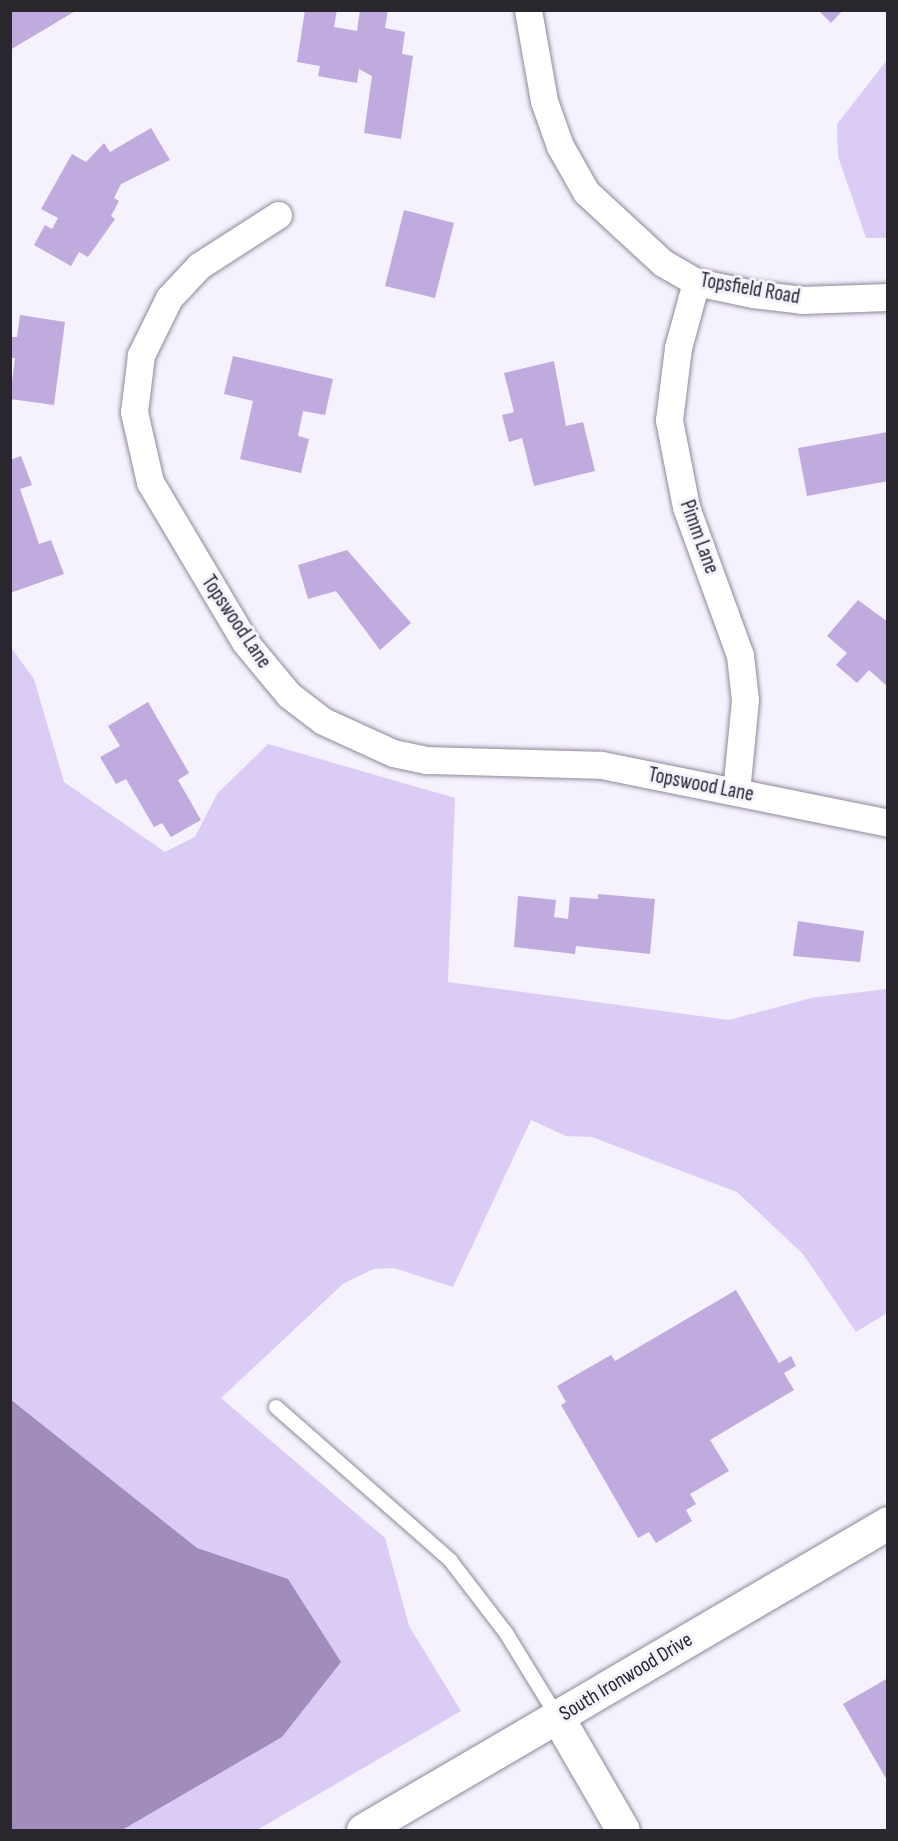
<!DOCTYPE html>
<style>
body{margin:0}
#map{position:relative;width:898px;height:1841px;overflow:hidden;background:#f5f1fd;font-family:"Sofia Sans Condensed",sans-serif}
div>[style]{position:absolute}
.green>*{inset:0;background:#dbccf5}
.water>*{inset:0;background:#a08dbe}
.building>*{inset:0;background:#bfabde}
.roads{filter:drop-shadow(0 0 2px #8f889a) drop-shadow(0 0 2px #8f889a)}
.lane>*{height:14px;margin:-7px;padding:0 7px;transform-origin:7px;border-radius:7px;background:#fff}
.street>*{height:27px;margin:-13.5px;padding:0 13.5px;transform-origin:13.5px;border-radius:13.5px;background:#fff}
.secondary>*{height:33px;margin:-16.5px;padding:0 16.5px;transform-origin:16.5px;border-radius:16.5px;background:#fff}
span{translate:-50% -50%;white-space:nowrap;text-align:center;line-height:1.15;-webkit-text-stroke:6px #f5f1fd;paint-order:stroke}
.street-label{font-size:21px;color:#29262e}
.frame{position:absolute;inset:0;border:12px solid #29262e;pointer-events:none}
</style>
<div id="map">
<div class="green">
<i style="clip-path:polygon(887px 60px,887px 238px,866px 238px,838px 156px,837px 124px)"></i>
<i style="clip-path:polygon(10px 646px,34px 679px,64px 782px,165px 852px,195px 837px,217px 794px,268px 744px,455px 798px,448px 982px,729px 1020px,811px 998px,887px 989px,887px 1313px,856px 1332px,803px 1254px,737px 1192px,592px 1137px,566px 1136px,531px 1120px,453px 1287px,394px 1268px,374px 1269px,344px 1283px,221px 1398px,385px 1538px,409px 1626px,461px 1711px,257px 1830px,11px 1830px)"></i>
</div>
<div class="water">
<i style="clip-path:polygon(10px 1399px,197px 1548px,288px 1579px,341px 1662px,282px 1737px,122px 1830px,11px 1830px)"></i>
</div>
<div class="building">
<i style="clip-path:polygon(10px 10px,77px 10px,10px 50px)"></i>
<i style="clip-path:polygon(305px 10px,337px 10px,334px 27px,357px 31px,360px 10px,388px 10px,385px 28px,405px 32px,402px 54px,413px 56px,401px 139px,364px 133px,372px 76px,359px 69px,357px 83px,318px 76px,320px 66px,297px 62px)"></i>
<i style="clip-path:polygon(818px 10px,843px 10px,831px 23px)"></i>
<i style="clip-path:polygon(151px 128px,170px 160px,121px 184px,114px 198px,119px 201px,111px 216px,115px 219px,88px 257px,79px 252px,71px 266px,34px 245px,45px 225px,52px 229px,58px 218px,41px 209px,72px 154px,86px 162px,104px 143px,110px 152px)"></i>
<i style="clip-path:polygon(404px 210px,454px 223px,435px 298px,385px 286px)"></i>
<i style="clip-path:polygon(20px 315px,65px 322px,54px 405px,10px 399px,15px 358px,10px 358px,10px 337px,17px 337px)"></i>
<i style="clip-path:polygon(233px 356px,333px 379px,325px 415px,303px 411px,298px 436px,309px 439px,301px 473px,240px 459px,253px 401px,224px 394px)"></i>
<i style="clip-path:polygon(554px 361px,566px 426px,583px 422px,595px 471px,534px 486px,522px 438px,509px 442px,502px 415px,514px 412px,504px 373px)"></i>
<i style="clip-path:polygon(888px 432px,888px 481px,807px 496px,798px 448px)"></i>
<i style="clip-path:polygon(21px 456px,32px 485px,20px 489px,39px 544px,51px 540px,64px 574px,10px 593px,10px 460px)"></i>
<i style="clip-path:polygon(347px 550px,411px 623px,380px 650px,336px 591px,308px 599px,298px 565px)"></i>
<i style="clip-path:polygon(858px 600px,888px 622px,888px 687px,869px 670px,857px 683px,836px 665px,847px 653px,827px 636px)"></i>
<i style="clip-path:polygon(148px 702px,189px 773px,178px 780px,201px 820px,171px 837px,162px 823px,154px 827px,126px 779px,116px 784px,100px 757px,120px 746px,108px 726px)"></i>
<i style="clip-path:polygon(598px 894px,655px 899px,650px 954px,576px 946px,575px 954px,514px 947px,518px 896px,556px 900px,554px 917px,568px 919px,570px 897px,598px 899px)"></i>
<i style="clip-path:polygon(798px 921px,864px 931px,860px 962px,793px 956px)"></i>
<i style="clip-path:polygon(736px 1290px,779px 1363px,791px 1356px,796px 1366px,784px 1373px,794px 1390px,710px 1440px,729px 1471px,690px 1494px,696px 1504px,686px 1510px,692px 1521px,656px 1543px,649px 1532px,638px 1538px,561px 1405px,566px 1402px,557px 1386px,611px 1355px,615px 1361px)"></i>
<i style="clip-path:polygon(888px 1678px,888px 1782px,843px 1704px)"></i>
</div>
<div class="roads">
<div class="lane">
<i style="left:276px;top:1407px;width:232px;rotate:41.3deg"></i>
<i style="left:450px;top:1560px;width:92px;rotate:52.5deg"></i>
<i style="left:506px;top:1633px;width:100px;rotate:58.5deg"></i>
</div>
<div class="street">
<i style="left:528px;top:10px;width:92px;rotate:80deg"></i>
<i style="left:544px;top:101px;width:48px;rotate:70.4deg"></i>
<i style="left:560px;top:146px;width:53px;rotate:60.5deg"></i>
<i style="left:586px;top:192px;width:105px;rotate:42.7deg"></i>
<i style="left:663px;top:263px;width:38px;rotate:30deg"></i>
<i style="left:696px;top:282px;width:58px;rotate:11.9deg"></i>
<i style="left:753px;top:294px;width:49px;rotate:7deg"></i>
<i style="left:802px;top:300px;width:86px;rotate:-2deg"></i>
<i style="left:278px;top:215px;width:94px;rotate:147.2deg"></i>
<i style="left:199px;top:266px;width:44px;rotate:133.2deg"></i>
<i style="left:169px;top:298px;width:64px;rotate:116.2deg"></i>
<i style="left:141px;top:355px;width:57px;rotate:97deg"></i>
<i style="left:134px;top:412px;width:72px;rotate:77.1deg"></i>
<i style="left:150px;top:482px;width:186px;rotate:59.3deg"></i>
<i style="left:245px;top:642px;width:69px;rotate:50.3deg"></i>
<i style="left:289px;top:695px;width:43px;rotate:37.4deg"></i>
<i style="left:323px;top:721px;width:77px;rotate:24.6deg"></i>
<i style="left:393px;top:753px;width:35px;rotate:12deg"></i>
<i style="left:427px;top:760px;width:174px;rotate:1.6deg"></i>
<i style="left:601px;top:765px;width:293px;rotate:11.4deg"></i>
<i style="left:696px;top:282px;width:68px;rotate:105.3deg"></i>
<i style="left:678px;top:348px;width:73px;rotate:97.1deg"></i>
<i style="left:669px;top:420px;width:89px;rotate:78.9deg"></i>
<i style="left:686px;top:507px;width:158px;rotate:70deg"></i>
<i style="left:740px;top:655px;width:45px;rotate:83.7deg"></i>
<i style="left:745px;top:700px;width:91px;rotate:95.6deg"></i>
</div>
<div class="secondary">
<i style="left:558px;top:1718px;width:129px;rotate:59.9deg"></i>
<i style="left:363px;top:1830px;width:608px;rotate:-30.32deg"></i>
</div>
</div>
<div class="street-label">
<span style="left:750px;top:289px;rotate:10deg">Topsfield Road</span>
<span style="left:699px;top:537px;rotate:70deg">Pimm Lane</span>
<span style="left:236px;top:622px;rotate:56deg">Topswood Lane</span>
<span style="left:701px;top:785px;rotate:11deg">Topswood Lane</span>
<span style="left:626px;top:1677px;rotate:-31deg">South Ironwood Drive</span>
</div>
<div class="frame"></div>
</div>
